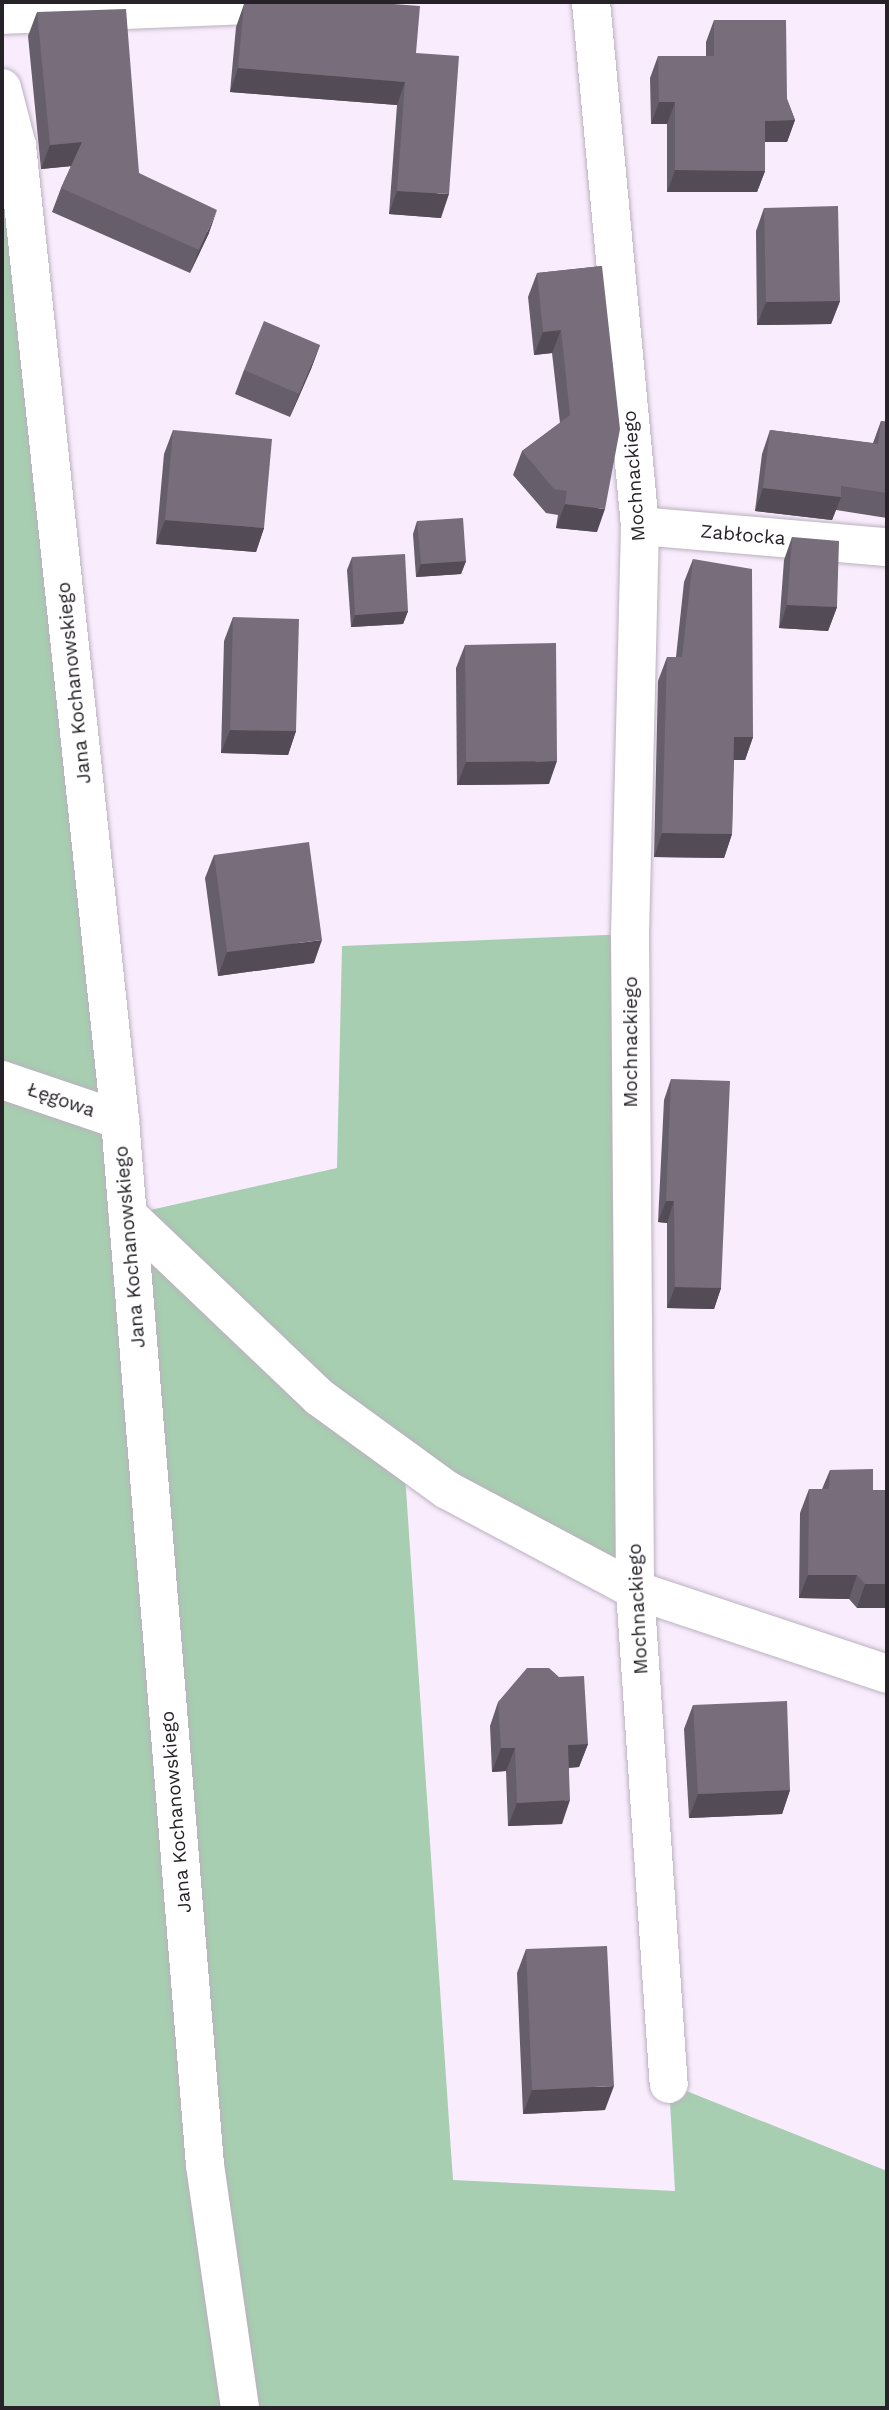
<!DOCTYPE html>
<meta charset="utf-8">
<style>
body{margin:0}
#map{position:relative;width:889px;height:2410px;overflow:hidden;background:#f9edfd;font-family:"Work Sans",sans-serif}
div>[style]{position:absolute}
.green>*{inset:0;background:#a7ceb0}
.roads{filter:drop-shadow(0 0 2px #bbb0bf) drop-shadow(0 0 2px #bbb0bf)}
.minor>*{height:38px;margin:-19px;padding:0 19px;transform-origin:19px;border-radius:19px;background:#fff}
.wall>*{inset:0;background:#665e6a}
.shaded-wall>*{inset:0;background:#534c56}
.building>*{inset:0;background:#776d7b}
span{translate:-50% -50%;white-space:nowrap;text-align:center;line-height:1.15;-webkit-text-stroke:5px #fff;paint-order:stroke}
.street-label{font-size:19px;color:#262228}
.frame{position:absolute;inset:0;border:4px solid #262228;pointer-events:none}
</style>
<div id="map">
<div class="green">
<i style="clip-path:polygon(2px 88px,128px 1215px,337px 1168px,342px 946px,630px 934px,653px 1596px,404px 1460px,453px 2180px,675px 2191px,669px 2084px,887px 2171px,887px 2408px,2px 2408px)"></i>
</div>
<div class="roads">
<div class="minor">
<i style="left:591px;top:2px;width:526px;rotate:84.66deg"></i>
<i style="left:640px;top:526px;width:408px;rotate:91.4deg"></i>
<i style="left:630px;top:934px;width:656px;rotate:89.56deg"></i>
<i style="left:635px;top:1590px;width:495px;rotate:86.1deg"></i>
<i style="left:2px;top:15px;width:322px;rotate:-2.3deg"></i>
<i style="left:2px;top:88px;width:60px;rotate:75.5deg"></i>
<i style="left:17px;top:146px;width:979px;rotate:83.96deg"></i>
<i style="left:120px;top:1120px;width:1048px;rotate:85.35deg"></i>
<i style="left:205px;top:2165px;width:246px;rotate:81.8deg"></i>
<i style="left:640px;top:526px;width:248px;rotate:4.9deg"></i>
<i style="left:2px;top:1080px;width:125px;rotate:18.7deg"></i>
<i style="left:128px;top:1215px;width:264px;rotate:43.6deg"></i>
<i style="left:319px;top:1397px;width:158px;rotate:36deg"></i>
<i style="left:447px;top:1490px;width:213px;rotate:28deg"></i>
<i style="left:635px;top:1590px;width:266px;rotate:18.4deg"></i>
</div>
</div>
<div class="wall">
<i style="clip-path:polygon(244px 4px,416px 53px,441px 218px,389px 214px,397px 105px,230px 92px,236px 27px)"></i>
<i style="clip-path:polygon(37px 12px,139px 173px,209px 233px,190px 273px,52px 212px,61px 188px,71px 166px,41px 169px,28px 36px)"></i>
<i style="clip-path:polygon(714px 20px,787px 99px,795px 120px,787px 142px,765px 142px,765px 171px,757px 192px,667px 192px,667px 124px,651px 124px,650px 78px,658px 56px,706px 56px,706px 42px)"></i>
<i style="clip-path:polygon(764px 208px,840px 301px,831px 324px,757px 325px,756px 231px)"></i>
<i style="clip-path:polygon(602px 266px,597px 532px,556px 528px,558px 515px,546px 513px,513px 475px,522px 451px,560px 423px,552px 353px,534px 355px,528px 297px,537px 273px)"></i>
<i style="clip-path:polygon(320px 345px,311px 369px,290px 417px,235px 394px,244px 370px)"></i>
<i style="clip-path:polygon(881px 421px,887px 422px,887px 518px,836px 510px,832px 520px,755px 511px,762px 454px,770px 430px,873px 443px)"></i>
<i style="clip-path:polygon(173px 430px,264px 528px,256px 552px,156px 544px,164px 454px)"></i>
<i style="clip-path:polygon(417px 521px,466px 561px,461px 574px,416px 577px,413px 534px)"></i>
<i style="clip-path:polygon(792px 537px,837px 607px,828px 631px,779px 628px,784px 560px)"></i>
<i style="clip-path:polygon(352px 557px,408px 611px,403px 624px,351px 627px,347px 570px)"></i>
<i style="clip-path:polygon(693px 559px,753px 737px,745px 760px,734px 760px,732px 834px,724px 858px,654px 857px,658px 681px,667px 657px,676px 657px,684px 582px)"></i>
<i style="clip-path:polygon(233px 617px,296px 731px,288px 755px,221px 753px,224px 641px)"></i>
<i style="clip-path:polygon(465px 645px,549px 784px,457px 785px,456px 668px)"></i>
<i style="clip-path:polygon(214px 855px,314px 963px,218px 976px,205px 878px)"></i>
<i style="clip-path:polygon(671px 1079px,721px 1288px,714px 1309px,667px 1308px,667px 1223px,658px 1222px,664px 1100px)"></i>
<i style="clip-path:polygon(830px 1470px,873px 1490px,887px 1608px,857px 1608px,849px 1599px,799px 1598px,800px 1513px,809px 1489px,822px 1489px)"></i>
<i style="clip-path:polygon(559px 1677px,588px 1744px,579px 1767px,569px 1768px,562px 1824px,508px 1826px,506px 1771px,492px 1772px,490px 1726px,498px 1702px)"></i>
<i style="clip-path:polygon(693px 1705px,790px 1790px,782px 1814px,689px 1818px,684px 1729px)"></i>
<i style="clip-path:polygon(526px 1949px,605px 2110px,523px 2114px,517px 1973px)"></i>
</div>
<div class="shaded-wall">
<i style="clip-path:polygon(238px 68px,405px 82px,397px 105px,230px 92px)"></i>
<i style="clip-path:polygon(659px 102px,675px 102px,667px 124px,651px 124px)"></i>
<i style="clip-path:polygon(795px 120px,787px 142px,757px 142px,765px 121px)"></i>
<i style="clip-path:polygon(82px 142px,73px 166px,41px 169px,50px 145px)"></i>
<i style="clip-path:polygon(675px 170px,765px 171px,757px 192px,667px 192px)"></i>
<i style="clip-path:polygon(397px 191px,449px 194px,441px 218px,389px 214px)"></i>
<i style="clip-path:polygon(217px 210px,209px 233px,190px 273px,199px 250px)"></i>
<i style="clip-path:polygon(840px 301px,831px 324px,757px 325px,766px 302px)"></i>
<i style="clip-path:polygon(561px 330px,552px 353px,534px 355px,543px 332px)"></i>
<i style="clip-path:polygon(320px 345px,311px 369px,290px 417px,299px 394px)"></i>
<i style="clip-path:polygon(763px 488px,841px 497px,832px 520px,755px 511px)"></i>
<i style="clip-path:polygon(565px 504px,605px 509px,597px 532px,556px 528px)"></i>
<i style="clip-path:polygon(165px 520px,264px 528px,256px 552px,156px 544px)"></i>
<i style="clip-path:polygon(466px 561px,461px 574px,416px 577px,421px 564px)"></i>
<i style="clip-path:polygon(787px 605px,837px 607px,828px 631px,779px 628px)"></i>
<i style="clip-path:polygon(408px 611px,403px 624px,351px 627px,355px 615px)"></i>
<i style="clip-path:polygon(230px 730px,296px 731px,288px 755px,221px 753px)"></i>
<i style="clip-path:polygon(734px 737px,753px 737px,745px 760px,726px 760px)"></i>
<i style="clip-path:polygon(557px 761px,549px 784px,457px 785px,466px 762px)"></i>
<i style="clip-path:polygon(662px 833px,732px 834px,724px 858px,654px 857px)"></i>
<i style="clip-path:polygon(322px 940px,314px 963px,218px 976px,227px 952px)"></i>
<i style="clip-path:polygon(666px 1201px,674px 1201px,667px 1223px,658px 1222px)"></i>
<i style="clip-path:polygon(675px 1287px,721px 1288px,714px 1309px,667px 1308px)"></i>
<i style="clip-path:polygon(808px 1575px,857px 1575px,849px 1599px,799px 1598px)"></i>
<i style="clip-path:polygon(865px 1584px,887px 1584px,887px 1608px,857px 1608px)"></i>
<i style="clip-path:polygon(588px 1744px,579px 1767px,560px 1768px,568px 1745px)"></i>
<i style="clip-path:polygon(501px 1748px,515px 1748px,506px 1771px,492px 1772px)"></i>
<i style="clip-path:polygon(790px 1790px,782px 1814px,689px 1818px,698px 1794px)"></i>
<i style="clip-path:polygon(570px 1800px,562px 1824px,508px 1826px,517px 1803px)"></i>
<i style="clip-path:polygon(614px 2086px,605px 2110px,523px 2114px,532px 2090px)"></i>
</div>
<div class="building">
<i style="clip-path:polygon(286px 2px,367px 2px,420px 6px,416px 53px,459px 56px,449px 194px,397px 191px,405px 82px,238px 68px,244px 4px)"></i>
<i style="clip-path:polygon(126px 9px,139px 173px,217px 210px,199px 250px,61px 188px,82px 142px,50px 145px,37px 12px)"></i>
<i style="clip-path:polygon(714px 20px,786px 20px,787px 99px,795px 120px,765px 121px,765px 171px,675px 170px,675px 102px,659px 102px,658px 56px,714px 56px)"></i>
<i style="clip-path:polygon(838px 206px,840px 301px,766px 302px,764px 208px)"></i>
<i style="clip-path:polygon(602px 266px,620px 429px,605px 509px,565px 504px,567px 491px,554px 489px,522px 451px,570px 415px,561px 330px,543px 332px,537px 273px)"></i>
<i style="clip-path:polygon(264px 321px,320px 345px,299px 394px,244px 370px)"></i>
<i style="clip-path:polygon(881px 421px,887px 422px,887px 493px,841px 486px,841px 497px,763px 488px,770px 430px,878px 444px)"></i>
<i style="clip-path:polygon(173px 430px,272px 439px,264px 528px,165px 520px)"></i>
<i style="clip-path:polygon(463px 518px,466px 561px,421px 564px,417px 521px)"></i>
<i style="clip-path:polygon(792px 537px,839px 541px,837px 607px,787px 605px)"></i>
<i style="clip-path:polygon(405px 554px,408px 611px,355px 615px,352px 557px)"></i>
<i style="clip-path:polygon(693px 559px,752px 569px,753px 737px,734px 737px,732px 834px,662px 833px,667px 657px,682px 657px)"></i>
<i style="clip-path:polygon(233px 617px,299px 619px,296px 731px,230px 730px)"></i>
<i style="clip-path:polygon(556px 643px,557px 761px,466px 762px,465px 645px)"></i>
<i style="clip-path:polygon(309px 842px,322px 940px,227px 952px,214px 855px)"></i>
<i style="clip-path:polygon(671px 1079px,730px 1081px,721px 1288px,675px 1287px,674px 1201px,666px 1201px)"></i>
<i style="clip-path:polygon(873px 1469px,873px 1490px,887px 1490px,887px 1584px,865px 1584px,857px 1575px,808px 1575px,809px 1489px,829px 1489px,830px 1470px)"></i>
<i style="clip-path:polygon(527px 1668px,549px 1668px,559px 1677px,584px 1676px,588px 1744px,568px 1745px,570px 1800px,517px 1803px,515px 1748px,501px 1748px,498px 1702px)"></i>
<i style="clip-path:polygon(787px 1701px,790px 1790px,698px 1794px,693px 1705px)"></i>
<i style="clip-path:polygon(607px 1946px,614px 2086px,532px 2090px,526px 1949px)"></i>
</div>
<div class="street-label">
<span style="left:634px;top:476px;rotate:-94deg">Mochnackiego</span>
<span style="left:743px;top:535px;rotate:5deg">Zabłocka</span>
<span style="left:74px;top:683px;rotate:-96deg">Jana Kochanowskiego</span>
<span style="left:631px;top:1042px;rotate:-90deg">Mochnackiego</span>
<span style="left:61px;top:1100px;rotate:19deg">Łęgowa</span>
<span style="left:130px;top:1247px;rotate:-95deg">Jana Kochanowskiego</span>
<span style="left:638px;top:1609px;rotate:-93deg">Mochnackiego</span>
<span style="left:176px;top:1812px;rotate:-95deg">Jana Kochanowskiego</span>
</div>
<div class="frame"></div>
</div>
